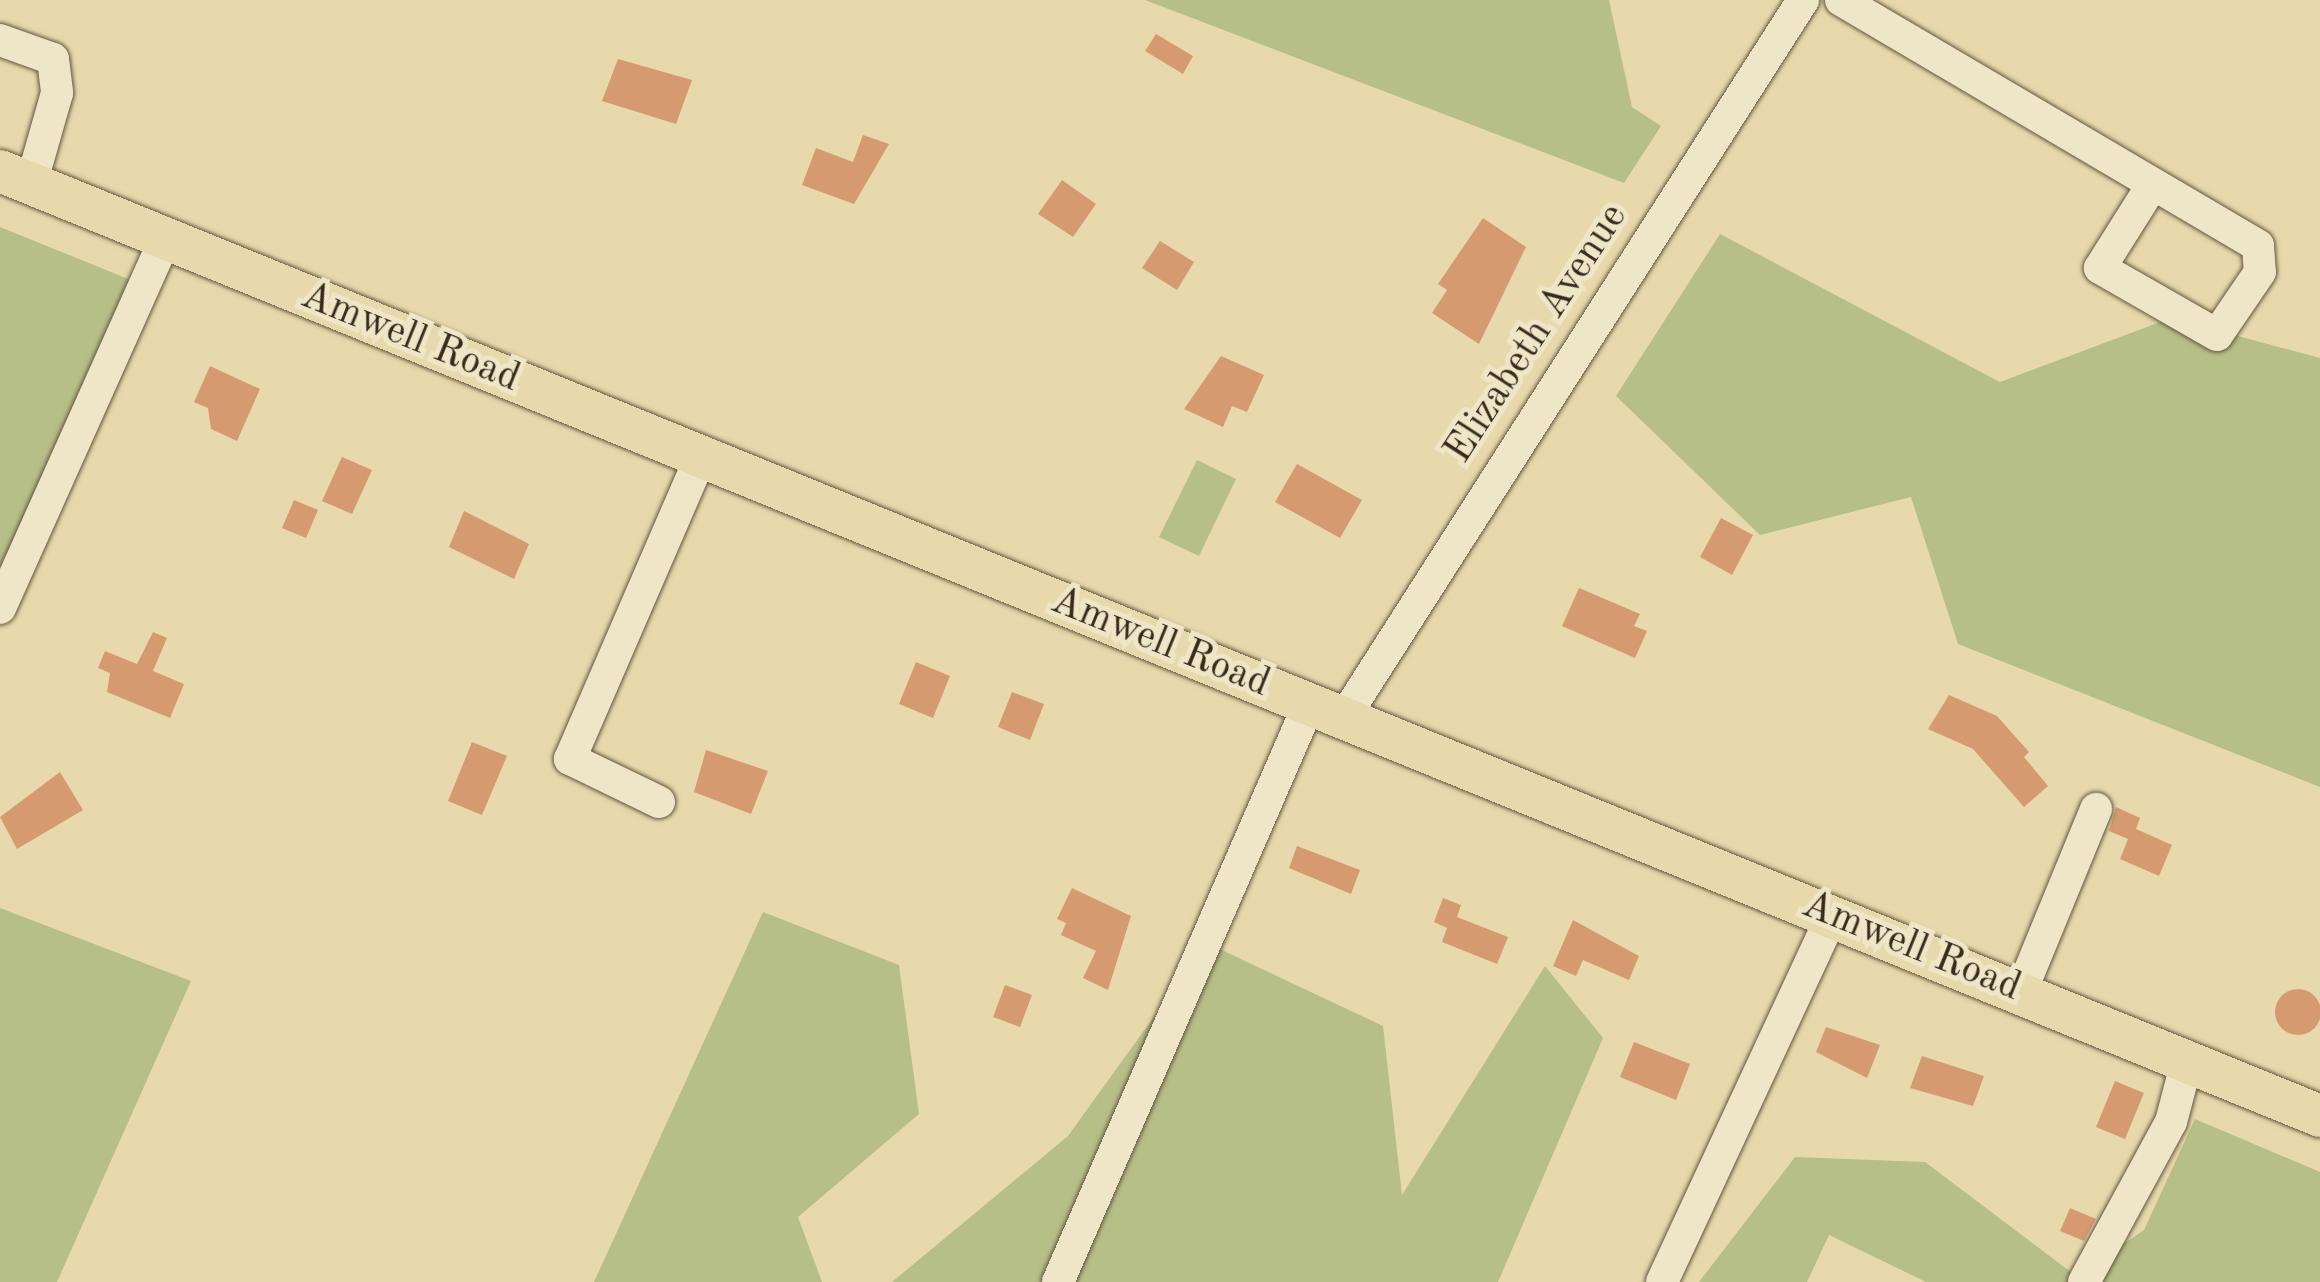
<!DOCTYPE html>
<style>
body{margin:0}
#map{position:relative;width:2320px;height:1282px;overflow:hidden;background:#e7d9ab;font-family:"Old Standard TT",serif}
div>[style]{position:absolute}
.green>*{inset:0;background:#b7bf88}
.building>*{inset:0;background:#d69a71}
.round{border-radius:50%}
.roads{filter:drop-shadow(0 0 2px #635640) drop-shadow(0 0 2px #635640)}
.minor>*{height:32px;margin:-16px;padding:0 16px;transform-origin:16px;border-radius:16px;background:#efe6c8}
.major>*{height:42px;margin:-21px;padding:0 21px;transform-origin:21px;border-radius:21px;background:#e7d9ab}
span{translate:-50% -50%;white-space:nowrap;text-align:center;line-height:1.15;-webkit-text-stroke:10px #efe6c8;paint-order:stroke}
.street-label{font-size:40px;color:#372a1c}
</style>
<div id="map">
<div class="green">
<i style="clip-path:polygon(1145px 0,1609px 0,1632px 107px,1661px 126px,1624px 183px)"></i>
<i style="clip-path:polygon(0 227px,153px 289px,0 591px)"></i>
<i style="clip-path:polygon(1720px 234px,2000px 382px,2171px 318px,2320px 358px,2320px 787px,1958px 644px,1911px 497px,1760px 535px,1616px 396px)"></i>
<i style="clip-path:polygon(1197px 460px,1236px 479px,1199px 556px,1159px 537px)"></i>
<i style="clip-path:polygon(0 908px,191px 981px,57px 1282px,0 1282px)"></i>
<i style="clip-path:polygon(763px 912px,899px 965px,919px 1114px,798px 1217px,822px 1282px,594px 1282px)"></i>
<i style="clip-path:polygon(1207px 943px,1383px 1026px,1402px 1195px,1545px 966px,1603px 1038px,1498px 1282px,892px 1282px,1068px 1136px)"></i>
<i style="clip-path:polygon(2195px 1119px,2320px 1172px,2320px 1282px,1926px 1282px,1829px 1235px,1807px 1282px,1699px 1282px,1795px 1157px,1925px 1162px,2076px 1276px,2144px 1230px)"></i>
</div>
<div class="building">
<i style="clip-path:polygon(1156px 34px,1193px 56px,1183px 74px,1145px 51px)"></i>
<i style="clip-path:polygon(618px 59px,692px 80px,676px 124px,602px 101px)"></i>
<i style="clip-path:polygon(863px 135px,889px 144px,854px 204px,802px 185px,816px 148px,853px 162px)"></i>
<i style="clip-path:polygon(1062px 180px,1096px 204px,1073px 237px,1038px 214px)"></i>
<i style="clip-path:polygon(1483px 218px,1526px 247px,1479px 344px,1432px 313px,1447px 290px,1438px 284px)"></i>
<i style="clip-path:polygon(1160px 241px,1194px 262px,1177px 290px,1142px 268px)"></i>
<i style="clip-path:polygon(1221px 356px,1264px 375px,1247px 412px,1232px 406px,1223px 427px,1184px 409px)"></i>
<i style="clip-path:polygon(210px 366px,260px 389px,237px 441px,211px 429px,208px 408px,194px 402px)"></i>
<i style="clip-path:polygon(342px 457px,372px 470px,352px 514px,322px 501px)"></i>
<i style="clip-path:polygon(1297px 464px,1362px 500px,1340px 538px,1275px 502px)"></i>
<i style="clip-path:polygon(294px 500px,318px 510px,306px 538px,282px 528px)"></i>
<i style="clip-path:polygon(464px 511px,529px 544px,514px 579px,449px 547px)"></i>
<i style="clip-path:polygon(1721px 518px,1753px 535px,1732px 575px,1700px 557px)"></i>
<i style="clip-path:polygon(1579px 588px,1640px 614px,1634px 626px,1647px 631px,1635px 658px,1562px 626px)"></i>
<i style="clip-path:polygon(153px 632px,167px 638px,153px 671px,184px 684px,170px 718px,107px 692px,110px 673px,98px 668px,105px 651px,137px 664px)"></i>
<i style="clip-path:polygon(916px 662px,950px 676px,933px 718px,899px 704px)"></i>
<i style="clip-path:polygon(1012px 692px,1044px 704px,1030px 740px,998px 727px)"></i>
<i style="clip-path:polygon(1949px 695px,1997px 716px,2029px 752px,2024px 757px,2048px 786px,2024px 807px,1973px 749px,1928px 729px)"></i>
<i style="clip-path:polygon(472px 742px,507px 756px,482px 815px,448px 801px)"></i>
<i style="clip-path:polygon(706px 750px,768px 771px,751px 814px,694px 792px)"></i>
<i style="clip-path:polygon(60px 772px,83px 810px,17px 849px,0 817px)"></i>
<i style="clip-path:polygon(2116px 807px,2140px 818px,2136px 829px,2172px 845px,2159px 876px,2120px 859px,2128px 839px,2109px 831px)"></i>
<i style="clip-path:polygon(1297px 846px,1360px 870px,1351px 894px,1289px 868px)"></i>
<i style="clip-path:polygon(1072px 888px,1131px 916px,1108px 990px,1083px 978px,1096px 951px,1061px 935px,1066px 923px,1057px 919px)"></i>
<i style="clip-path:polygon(1443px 898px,1461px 905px,1457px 917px,1508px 937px,1497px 964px,1442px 942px,1447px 928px,1434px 922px)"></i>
<i style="clip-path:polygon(1573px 920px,1639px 956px,1629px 980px,1583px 960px,1576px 976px,1553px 966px)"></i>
<i style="clip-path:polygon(1005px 985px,1032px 995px,1020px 1027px,993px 1017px)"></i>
<i class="round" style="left:2275px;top:989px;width:46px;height:46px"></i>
<i style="clip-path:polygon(1826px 1027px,1880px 1045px,1867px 1078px,1816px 1052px)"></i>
<i style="clip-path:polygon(1634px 1042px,1690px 1064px,1676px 1100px,1620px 1077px)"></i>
<i style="clip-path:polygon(1922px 1056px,1984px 1076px,1973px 1106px,1910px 1088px)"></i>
<i style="clip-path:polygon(2115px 1081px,2144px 1093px,2125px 1139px,2096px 1127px)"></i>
<i style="clip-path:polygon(2070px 1208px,2096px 1219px,2084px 1241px,2060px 1231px)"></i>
</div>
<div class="roads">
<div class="minor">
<i style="left:1841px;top:0;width:484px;rotate:30.5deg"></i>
<i style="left:2258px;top:246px;width:26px;rotate:86deg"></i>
<i style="left:2260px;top:272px;width:76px;rotate:124.3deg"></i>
<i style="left:2217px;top:335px;width:135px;rotate:-150.2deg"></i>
<i style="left:2100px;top:268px;width:99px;rotate:-57.8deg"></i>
<i style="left:0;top:40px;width:56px;rotate:19.7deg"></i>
<i style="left:53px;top:59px;width:34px;rotate:83deg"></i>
<i style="left:57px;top:93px;width:95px;rotate:105.9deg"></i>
<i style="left:0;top:608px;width:404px;rotate:-65.9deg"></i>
<i style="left:1345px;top:716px;width:850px;rotate:-57.39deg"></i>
<i style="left:659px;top:802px;width:99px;rotate:-154.2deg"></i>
<i style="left:570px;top:759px;width:330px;rotate:-66.6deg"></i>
<i style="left:2021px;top:992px;width:198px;rotate:-67.7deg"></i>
<i style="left:1058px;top:1282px;width:632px;rotate:-66.52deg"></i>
<i style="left:1662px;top:1282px;width:406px;rotate:-65.1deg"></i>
<i style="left:2084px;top:1282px;width:182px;rotate:-61.5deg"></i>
<i style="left:2171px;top:1122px;width:63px;rotate:-75.3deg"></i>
</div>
<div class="major">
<i style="left:0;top:171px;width:2505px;rotate:22.16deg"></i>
</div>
</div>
<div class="street-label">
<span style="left:1537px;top:334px;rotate:-57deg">Elizabeth Avenue</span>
<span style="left:410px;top:338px;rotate:22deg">Amwell Road</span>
<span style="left:1160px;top:643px;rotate:22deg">Amwell Road</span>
<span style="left:1911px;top:947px;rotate:22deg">Amwell Road</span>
</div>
</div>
